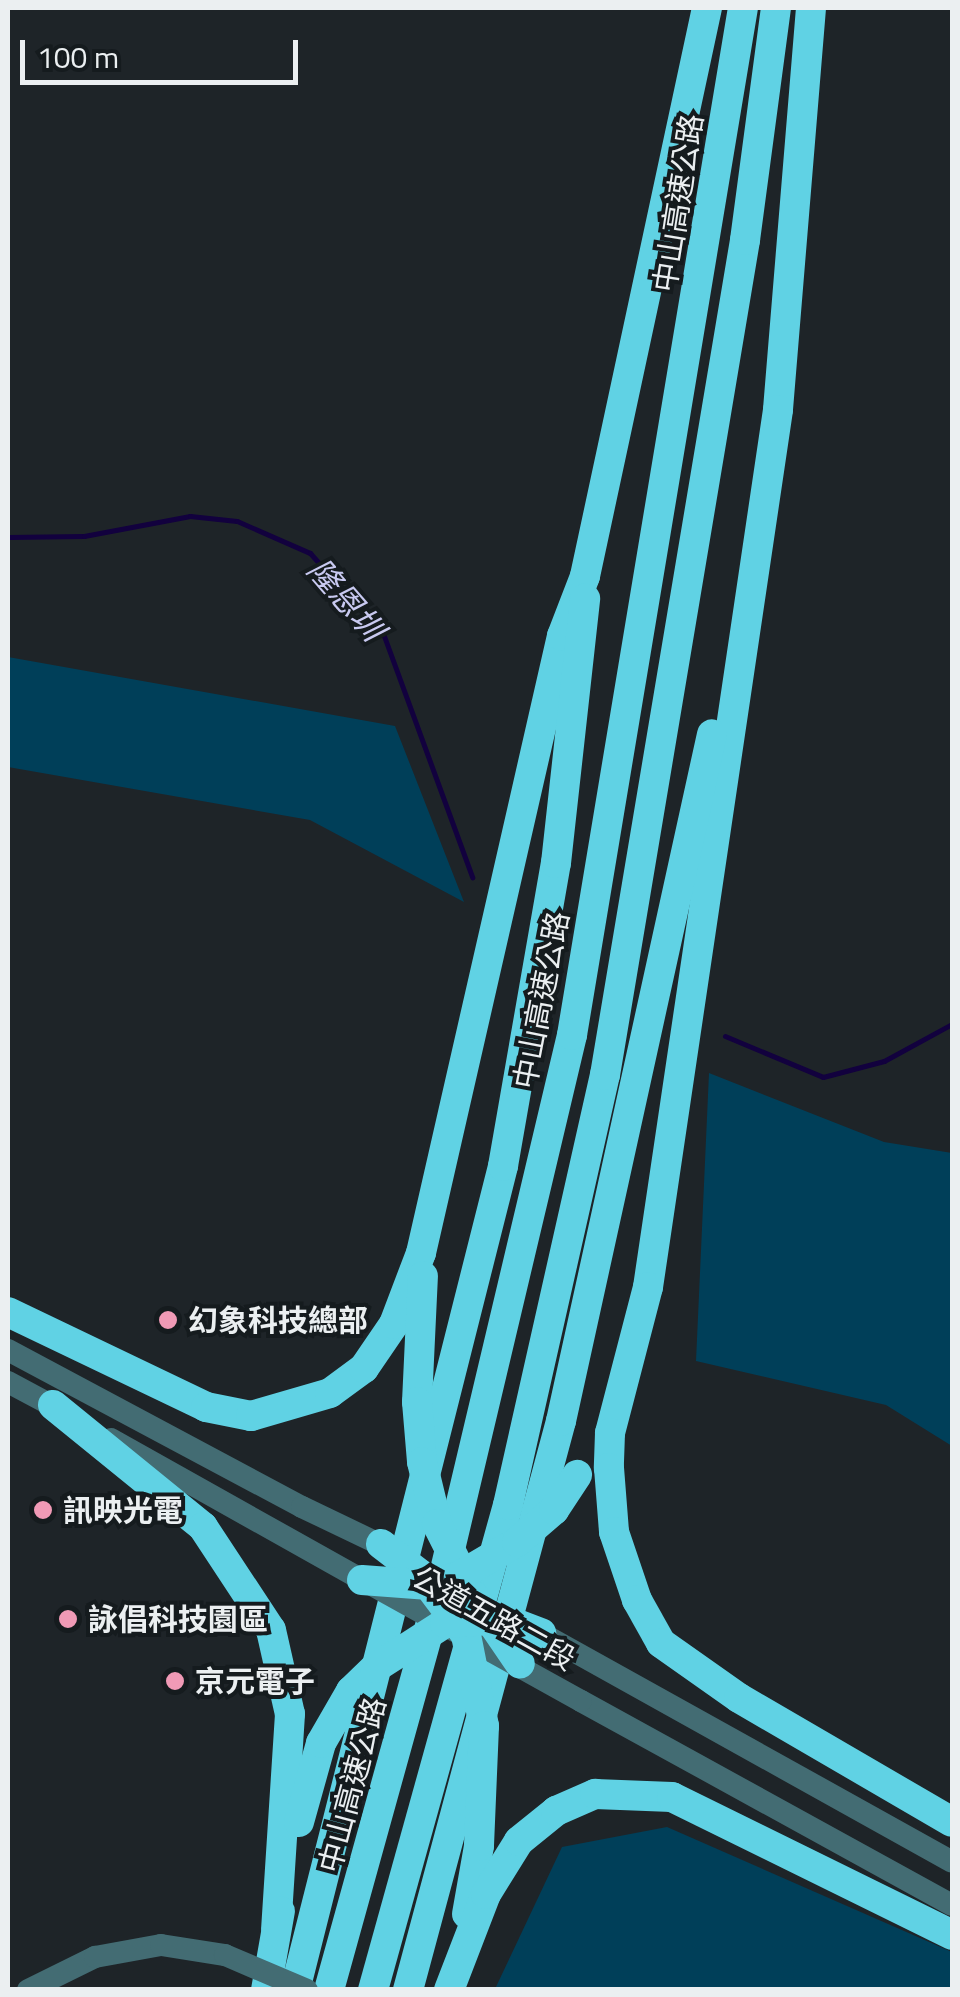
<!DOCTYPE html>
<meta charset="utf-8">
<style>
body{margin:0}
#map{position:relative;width:960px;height:1997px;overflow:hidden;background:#1e2428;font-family:"Titillium Web","Noto Sans TC",sans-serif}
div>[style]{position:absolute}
.green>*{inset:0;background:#003f59}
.stream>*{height:5px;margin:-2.5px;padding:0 2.5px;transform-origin:2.5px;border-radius:2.5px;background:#12013e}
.minor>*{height:22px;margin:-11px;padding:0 11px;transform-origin:11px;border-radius:11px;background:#436c73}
.highway>*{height:30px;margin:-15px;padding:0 15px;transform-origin:15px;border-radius:15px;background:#60d2e4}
.minor-bridge>*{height:22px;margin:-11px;padding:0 11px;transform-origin:11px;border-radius:11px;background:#436c73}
.highway-bridge>*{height:30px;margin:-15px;padding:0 15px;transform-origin:15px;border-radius:15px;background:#60d2e4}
.dots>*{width:28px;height:28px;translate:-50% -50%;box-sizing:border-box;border:5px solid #151b1e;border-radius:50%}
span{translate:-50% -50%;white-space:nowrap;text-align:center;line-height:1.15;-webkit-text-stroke:8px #151b1e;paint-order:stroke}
.street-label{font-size:30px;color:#ebeff1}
.poi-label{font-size:30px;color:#ebeff1;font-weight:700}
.left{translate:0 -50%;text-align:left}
.water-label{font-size:32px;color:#c8c9f0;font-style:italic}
.frame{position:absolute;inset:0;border:10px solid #ebeff1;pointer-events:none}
.scale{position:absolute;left:20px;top:40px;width:278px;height:45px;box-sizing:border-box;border:5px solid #ebeff1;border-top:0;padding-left:12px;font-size:30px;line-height:35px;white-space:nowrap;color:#ebeff1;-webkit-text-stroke:8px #151b1e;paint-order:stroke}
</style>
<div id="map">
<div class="green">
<i style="clip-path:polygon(8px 657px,395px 726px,464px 902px,310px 820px,8px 767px)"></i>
<i style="clip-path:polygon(709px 1073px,884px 1142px,952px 1153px,952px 1446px,886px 1405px,696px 1361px)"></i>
<i style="clip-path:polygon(667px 1827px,952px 1952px,952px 1989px,495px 1989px,562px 1847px)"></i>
</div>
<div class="stream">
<i style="left:8px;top:537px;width:76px;rotate:-0.8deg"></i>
<i style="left:84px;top:536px;width:108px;rotate:-10.7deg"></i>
<i style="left:190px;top:516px;width:47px;rotate:6.1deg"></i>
<i style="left:237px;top:521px;width:80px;rotate:23.7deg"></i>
<i style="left:310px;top:553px;width:111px;rotate:48.3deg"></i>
<i style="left:384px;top:636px;width:257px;rotate:69.9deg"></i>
<i style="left:725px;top:1036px;width:106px;rotate:22.7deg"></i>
<i style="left:823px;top:1077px;width:63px;rotate:-14.7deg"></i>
<i style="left:884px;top:1061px;width:77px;rotate:-28.6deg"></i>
</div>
<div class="minor">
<i style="left:8px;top:1350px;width:333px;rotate:28.1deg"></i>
<i style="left:8px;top:1382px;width:66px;rotate:28.1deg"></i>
<i style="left:111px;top:1439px;width:288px;rotate:29.3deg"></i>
<i style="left:541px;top:1633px;width:470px;rotate:29.1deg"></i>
<i style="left:581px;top:1701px;width:423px;rotate:28.8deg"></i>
</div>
<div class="highway">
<i style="left:811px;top:8px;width:403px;rotate:94.7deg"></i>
<i style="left:778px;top:410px;width:887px;rotate:98.43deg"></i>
<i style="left:648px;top:1287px;width:151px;rotate:104.6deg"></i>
<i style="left:610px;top:1433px;width:35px;rotate:92deg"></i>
<i style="left:609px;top:1468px;width:64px;rotate:85.5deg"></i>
<i style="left:614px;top:1532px;width:72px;rotate:71.3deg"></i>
<i style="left:637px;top:1600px;width:49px;rotate:60.8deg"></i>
<i style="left:661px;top:1643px;width:95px;rotate:35.2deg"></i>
<i style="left:739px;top:1698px;width:246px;rotate:30.2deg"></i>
<i style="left:8px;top:1312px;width:220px;rotate:25.6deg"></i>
<i style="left:206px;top:1407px;width:46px;rotate:11.3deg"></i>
<i style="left:251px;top:1416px;width:82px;rotate:-16.2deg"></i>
<i style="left:330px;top:1393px;width:42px;rotate:-36.3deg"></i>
<i style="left:364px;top:1368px;width:53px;rotate:-55.7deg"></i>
<i style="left:394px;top:1324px;width:76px;rotate:-69.2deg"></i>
<i style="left:421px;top:1253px;width:633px;rotate:-77.13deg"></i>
<i style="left:562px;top:636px;width:64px;rotate:-69deg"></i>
<i style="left:585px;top:576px;width:581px;rotate:-77.88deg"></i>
<i style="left:417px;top:1402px;width:126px;rotate:-87.3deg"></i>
<i style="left:53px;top:1405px;width:193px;rotate:39.1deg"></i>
<i style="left:203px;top:1527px;width:123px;rotate:56.6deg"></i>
<i style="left:271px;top:1630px;width:86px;rotate:77.3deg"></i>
<i style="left:290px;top:1714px;width:215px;rotate:93.7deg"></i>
<i style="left:446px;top:1566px;width:546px;rotate:-76.65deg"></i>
<i style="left:572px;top:1035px;width:1041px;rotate:-80.55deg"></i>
<i style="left:299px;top:1822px;width:82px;rotate:-74.4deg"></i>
<i style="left:467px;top:1914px;width:69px;rotate:-80deg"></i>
<i style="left:266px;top:1990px;width:80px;rotate:-80deg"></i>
<i style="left:295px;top:1990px;width:850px;rotate:-75.83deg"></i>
<i style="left:503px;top:1166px;width:308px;rotate:-80.1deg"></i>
<i style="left:556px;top:863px;width:266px;rotate:-83.7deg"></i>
<i style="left:329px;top:1990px;width:389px;rotate:-74.5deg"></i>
<i style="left:373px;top:1990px;width:503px;rotate:-74.45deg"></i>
<i style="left:508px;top:1505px;width:441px;rotate:-77.3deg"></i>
<i style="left:605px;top:1075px;width:847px;rotate:-80.48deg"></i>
<i style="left:745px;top:240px;width:234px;rotate:-82.4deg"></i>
<i style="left:408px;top:1990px;width:589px;rotate:-74.95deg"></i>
<i style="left:561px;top:1421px;width:703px;rotate:-77.6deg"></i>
<i style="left:449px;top:1990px;width:103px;rotate:-68.9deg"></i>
<i style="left:486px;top:1894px;width:62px;rotate:-58.1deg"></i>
<i style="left:519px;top:1841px;width:48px;rotate:-39deg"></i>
<i style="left:556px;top:1811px;width:43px;rotate:-23.6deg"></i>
<i style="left:595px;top:1794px;width:77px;rotate:2.2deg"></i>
<i style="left:672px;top:1797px;width:312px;rotate:26.2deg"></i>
</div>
<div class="minor-bridge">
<i style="left:302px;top:1507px;width:102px;rotate:25.6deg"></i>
<i style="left:370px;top:1584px;width:241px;rotate:29deg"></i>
<i style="left:28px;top:1990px;width:75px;rotate:-26.2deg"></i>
<i style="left:95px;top:1957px;width:67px;rotate:-10.3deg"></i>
<i style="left:161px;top:1945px;width:65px;rotate:8.9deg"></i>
<i style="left:225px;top:1955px;width:89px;rotate:23.1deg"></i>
</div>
<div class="highway-bridge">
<i style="left:417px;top:1402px;width:60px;rotate:85.2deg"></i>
<i style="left:422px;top:1462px;width:64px;rotate:76.4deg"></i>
<i style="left:437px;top:1524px;width:80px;rotate:63.1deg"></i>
<i style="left:473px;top:1595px;width:83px;rotate:55.7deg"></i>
<i style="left:381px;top:1544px;width:49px;rotate:37.6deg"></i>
<i style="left:420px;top:1574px;width:76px;rotate:53deg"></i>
<i style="left:466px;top:1635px;width:93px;rotate:78.8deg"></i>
<i style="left:484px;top:1726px;width:120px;rotate:92.4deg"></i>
<i style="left:362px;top:1580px;width:67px;rotate:4.3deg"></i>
<i style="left:429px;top:1585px;width:34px;rotate:-17deg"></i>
<i style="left:461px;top:1575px;width:65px;rotate:-30.5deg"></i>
<i style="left:517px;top:1542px;width:49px;rotate:-40.9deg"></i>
<i style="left:554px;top:1510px;width:42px;rotate:-56.7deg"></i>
<i style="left:321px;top:1743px;width:60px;rotate:-60deg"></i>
<i style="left:351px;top:1691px;width:33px;rotate:-44deg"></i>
<i style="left:375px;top:1668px;width:83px;rotate:-32.7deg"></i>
<i style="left:445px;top:1623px;width:59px;rotate:-3.9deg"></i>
<i style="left:504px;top:1619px;width:40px;rotate:21deg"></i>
</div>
<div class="dots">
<i style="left:168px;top:1320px;background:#f09ab6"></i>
<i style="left:43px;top:1510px;background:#f09ab6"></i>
<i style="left:68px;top:1619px;background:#f09ab6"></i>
<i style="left:175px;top:1681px;background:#f09ab6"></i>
</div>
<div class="street-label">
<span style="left:678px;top:203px;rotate:-81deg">中山高速公路</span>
<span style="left:541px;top:1000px;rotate:-79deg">中山高速公路</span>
<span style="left:494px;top:1618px;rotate:29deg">公道五路二段</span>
<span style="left:352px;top:1785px;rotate:-75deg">中山高速公路</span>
</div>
<div class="poi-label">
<span class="left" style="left:188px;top:1320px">幻象科技總部</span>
<span class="left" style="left:63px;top:1510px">訊映光電</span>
<span class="left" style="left:88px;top:1619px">詠倡科技園區</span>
<span class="left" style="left:195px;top:1681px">京元電子</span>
</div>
<div class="water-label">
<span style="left:346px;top:599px;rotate:49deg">隆恩圳</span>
</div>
<div class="frame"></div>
<div class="scale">100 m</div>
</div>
